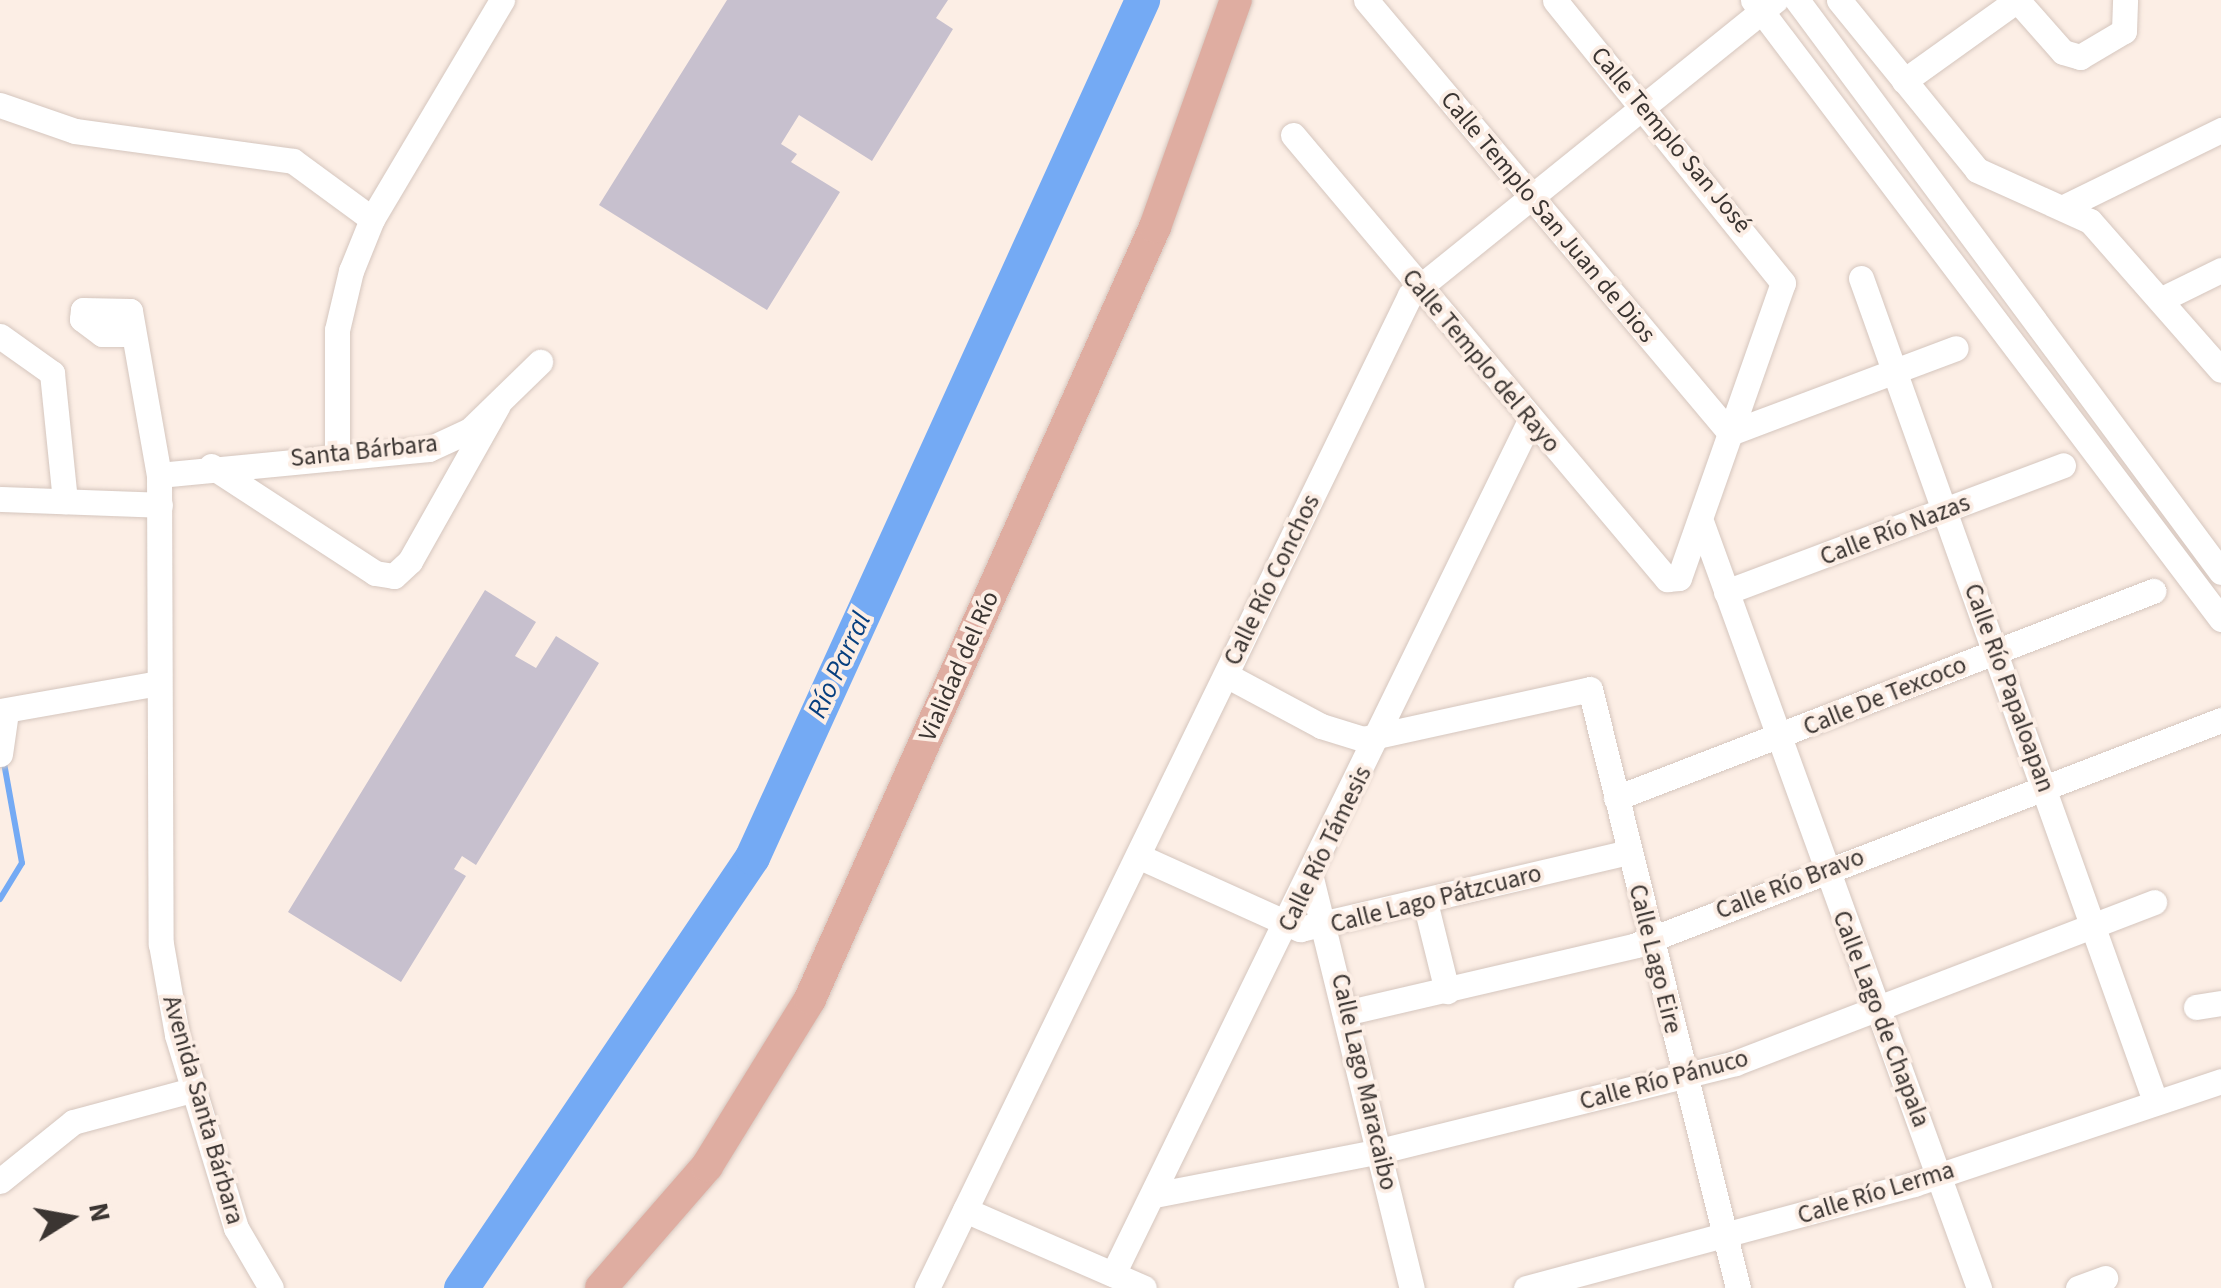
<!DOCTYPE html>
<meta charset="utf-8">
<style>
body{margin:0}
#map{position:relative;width:2221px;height:1288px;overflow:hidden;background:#fceee5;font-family:"Source Sans 3",sans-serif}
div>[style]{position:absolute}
.stream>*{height:6px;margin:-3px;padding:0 3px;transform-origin:3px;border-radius:3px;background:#74aaf4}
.river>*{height:35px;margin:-17.5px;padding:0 17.5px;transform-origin:17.5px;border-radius:17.5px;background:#74aaf4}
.building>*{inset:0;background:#c7c0ce}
.roads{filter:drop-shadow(0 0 2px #d5c6be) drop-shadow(0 0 2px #d5c6be)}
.minor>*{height:25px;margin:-12.5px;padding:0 12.5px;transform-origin:12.5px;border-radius:12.5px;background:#fff}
.major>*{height:32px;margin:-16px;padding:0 16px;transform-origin:16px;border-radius:16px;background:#dfada1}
span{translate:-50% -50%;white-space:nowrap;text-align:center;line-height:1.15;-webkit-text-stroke:8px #fceee5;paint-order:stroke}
.street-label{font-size:25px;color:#3b3532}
.water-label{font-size:28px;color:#073f7f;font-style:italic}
.north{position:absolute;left:20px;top:1168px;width:100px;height:100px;-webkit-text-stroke:8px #fceee5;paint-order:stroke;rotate:79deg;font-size:28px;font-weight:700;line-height:40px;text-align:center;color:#3b3532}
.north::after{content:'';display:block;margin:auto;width:35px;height:45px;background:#3b3532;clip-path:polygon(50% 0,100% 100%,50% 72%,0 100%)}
</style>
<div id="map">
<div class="stream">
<i style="left:0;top:899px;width:42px;rotate:-58.6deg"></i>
<i style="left:22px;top:863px;width:108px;rotate:-100.2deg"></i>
</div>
<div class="river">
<i style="left:461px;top:1288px;width:520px;rotate:-55.97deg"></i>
<i style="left:752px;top:857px;width:942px;rotate:-65.53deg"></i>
</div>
<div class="building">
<i style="clip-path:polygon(727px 0,948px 0,936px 18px,953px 29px,872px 161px,799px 115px,781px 144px,797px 154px,791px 162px,840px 192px,767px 310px,599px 205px)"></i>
<i style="clip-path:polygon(485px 590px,536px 622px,515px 656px,536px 668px,556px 636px,599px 663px,476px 865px,462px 856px,454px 869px,466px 876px,401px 982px,288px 912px)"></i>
</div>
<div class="roads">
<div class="minor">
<i style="left:1366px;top:0;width:566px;rotate:49.95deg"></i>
<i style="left:1730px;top:433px;width:241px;rotate:-20.6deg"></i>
<i style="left:1753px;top:0;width:776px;rotate:52.91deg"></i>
<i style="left:1797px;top:0;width:712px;rotate:53.45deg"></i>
<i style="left:1839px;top:0;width:219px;rotate:50.9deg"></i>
<i style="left:1977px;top:170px;width:124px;rotate:24.3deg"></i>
<i style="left:2090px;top:221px;width:198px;rotate:48.7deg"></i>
<i style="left:2017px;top:0;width:69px;rotate:48.5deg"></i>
<i style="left:2063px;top:52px;width:18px;rotate:16deg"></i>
<i style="left:2080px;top:57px;width:51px;rotate:-30.6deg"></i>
<i style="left:2124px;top:31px;width:31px;rotate:-88deg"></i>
<i style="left:1904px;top:81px;width:139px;rotate:-35.6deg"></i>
<i style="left:0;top:105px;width:79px;rotate:19.1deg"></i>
<i style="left:75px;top:131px;width:220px;rotate:7.8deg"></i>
<i style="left:293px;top:161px;width:98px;rotate:36.3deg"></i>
<i style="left:1293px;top:135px;width:581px;rotate:49.89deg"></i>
<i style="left:1667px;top:579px;width:12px;rotate:-5deg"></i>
<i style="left:1679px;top:578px;width:313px;rotate:-70.6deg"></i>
<i style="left:1783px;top:283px;width:363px;rotate:-128.9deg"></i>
<i style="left:2066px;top:206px;width:173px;rotate:-26.1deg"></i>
<i style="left:1861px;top:278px;width:871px;rotate:70.34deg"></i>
<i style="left:2162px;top:299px;width:66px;rotate:-26.2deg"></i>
<i style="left:133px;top:334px;width:31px;rotate:180deg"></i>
<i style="left:102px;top:334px;width:25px;rotate:-143deg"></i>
<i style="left:82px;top:319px;width:9px;rotate:-84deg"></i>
<i style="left:83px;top:310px;width:47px;rotate:1.2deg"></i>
<i style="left:130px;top:311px;width:167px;rotate:80deg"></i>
<i style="left:159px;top:475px;width:469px;rotate:89.8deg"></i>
<i style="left:161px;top:944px;width:92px;rotate:80deg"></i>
<i style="left:177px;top:1035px;width:202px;rotate:73deg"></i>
<i style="left:236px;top:1228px;width:69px;rotate:59.7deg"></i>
<i style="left:0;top:336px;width:64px;rotate:35.4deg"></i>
<i style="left:52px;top:373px;width:129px;rotate:84.2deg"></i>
<i style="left:337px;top:458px;width:128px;rotate:-90deg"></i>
<i style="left:337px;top:330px;width:61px;rotate:-76.7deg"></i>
<i style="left:351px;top:271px;width:56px;rotate:-68deg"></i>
<i style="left:372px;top:219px;width:255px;rotate:-59.3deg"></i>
<i style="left:211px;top:466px;width:196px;rotate:33.1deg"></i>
<i style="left:375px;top:573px;width:19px;rotate:9deg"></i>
<i style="left:394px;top:576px;width:22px;rotate:-43deg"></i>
<i style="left:410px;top:561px;width:179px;rotate:-60.6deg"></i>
<i style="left:159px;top:475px;width:271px;rotate:-5.5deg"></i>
<i style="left:429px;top:449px;width:45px;rotate:-24.9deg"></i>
<i style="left:470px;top:430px;width:98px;rotate:-44.2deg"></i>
<i style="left:0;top:499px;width:160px;rotate:2.1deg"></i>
<i style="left:1702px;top:524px;width:813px;rotate:70.07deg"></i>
<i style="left:1726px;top:592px;width:360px;rotate:-20.6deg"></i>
<i style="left:1226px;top:675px;width:108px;rotate:28.2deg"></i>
<i style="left:1321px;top:726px;width:44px;rotate:17.2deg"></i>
<i style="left:1363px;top:739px;width:232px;rotate:-12.4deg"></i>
<i style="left:1590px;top:689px;width:617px;rotate:76.12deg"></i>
<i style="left:0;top:711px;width:161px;rotate:-10deg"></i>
<i style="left:0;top:754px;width:42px;rotate:-81.9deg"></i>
<i style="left:1616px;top:798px;width:576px;rotate:-21.08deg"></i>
<i style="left:1138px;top:856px;width:178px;rotate:24.3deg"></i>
<i style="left:1300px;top:929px;width:338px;rotate:-13.2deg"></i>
<i style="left:1311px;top:878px;width:422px;rotate:76.2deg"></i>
<i style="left:1425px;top:902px;width:92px;rotate:76.1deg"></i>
<i style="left:2196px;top:1007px;width:25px;rotate:-9deg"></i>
<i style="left:1349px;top:1012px;width:295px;rotate:-13.1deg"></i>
<i style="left:1636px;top:945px;width:627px;rotate:-21.04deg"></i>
<i style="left:0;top:1181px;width:94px;rotate:-38.9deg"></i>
<i style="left:73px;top:1122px;width:123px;rotate:-15.1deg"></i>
<i style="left:1154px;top:1195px;width:230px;rotate:-11deg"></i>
<i style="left:1380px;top:1151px;width:366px;rotate:-13.9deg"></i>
<i style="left:1735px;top:1063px;width:449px;rotate:-21deg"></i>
<i style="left:965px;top:1210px;width:195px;rotate:23.5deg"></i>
<i style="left:1113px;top:1274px;width:950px;rotate:-63.97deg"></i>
<i style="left:927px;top:1288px;width:1104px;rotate:-64.06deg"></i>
<i style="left:1410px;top:295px;width:470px;rotate:-38.9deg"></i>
<i style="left:1526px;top:1288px;width:402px;rotate:-15deg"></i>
<i style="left:1914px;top:1184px;width:324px;rotate:-18.5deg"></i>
<i style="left:2078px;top:1288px;width:29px;rotate:-20deg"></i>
</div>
<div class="major">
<i style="left:601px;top:1288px;width:162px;rotate:-49deg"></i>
<i style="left:707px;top:1166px;width:196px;rotate:-58.3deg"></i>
<i style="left:810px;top:999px;width:846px;rotate:-65.92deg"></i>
<i style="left:1155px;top:227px;width:241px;rotate:-70.4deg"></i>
</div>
</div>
<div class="street-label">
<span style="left:1671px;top:140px;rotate:50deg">Calle Templo San José</span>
<span style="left:1548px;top:217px;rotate:50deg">Calle Templo San Juan de Dios</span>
<span style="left:1481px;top:361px;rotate:50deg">Calle Templo del Rayo</span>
<span style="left:364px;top:451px;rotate:-6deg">Santa Bárbara</span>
<span style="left:1895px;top:530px;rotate:-21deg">Calle Río Nazas</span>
<span style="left:1272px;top:580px;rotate:-64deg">Calle Río Conchos</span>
<span style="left:959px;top:666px;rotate:-66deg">Vialidad del Río</span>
<span style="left:2009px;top:688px;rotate:70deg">Calle Río Papaloapan</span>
<span style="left:1885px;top:696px;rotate:-22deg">Calle De Texcoco</span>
<span style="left:1325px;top:849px;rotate:-64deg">Calle Río Támesis</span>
<span style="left:1790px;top:884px;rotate:-21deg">Calle Río Bravo</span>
<span style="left:1436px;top:899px;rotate:-14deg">Calle Lago Pátzcuaro</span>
<span style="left:1655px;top:959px;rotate:76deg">Calle Lago Eire</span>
<span style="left:1881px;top:1019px;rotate:69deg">Calle Lago de Chapala</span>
<span style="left:1664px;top:1080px;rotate:-15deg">Calle Río Pánuco</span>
<span style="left:1364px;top:1082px;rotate:77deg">Calle Lago Maracaibo</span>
<span style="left:203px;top:1110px;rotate:74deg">Avenida Santa Bárbara</span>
<span style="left:1876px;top:1193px;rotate:-17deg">Calle Río Lerma</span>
</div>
<div class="water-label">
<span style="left:839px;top:665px;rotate:-65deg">Río Parral</span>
</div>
<div class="north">N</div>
</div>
